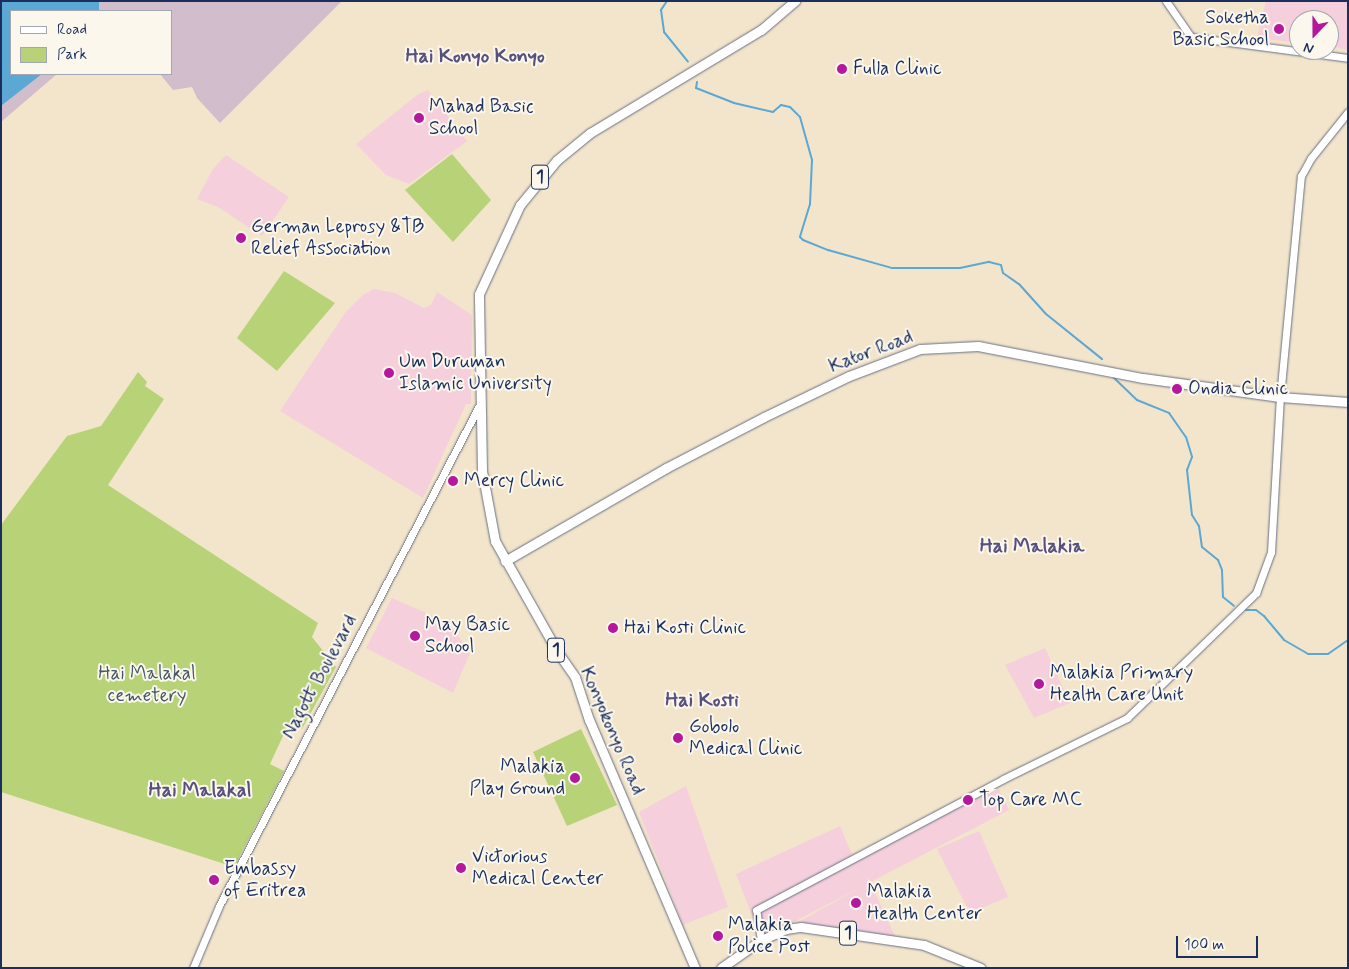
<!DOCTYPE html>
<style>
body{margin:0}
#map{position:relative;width:1349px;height:969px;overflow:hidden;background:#f3e5cb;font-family:Mynerve,sans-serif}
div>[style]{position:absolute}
.built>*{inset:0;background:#f5cfdb}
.industrial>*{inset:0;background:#d1bdcc}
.green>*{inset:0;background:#b8d278}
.water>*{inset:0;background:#5ba8d4}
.stream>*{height:2px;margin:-1px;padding:0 1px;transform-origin:1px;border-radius:1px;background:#5ba8d4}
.roads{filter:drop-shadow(0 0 1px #676f84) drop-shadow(0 0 1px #676f84)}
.minor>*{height:7px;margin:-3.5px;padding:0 3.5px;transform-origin:3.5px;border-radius:3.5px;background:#fff}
.major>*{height:9px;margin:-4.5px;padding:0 4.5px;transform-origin:4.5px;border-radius:4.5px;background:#fff}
.dots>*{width:14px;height:14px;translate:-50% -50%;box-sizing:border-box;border:2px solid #fbf7ec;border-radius:50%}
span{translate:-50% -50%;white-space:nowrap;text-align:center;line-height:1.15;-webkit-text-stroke:4px #fbf7ec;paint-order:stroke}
.shield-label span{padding:1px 4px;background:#fbf7ec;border:1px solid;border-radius:4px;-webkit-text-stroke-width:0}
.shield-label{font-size:18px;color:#1b2f5e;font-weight:700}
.poi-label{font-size:19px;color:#1b2f5e}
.right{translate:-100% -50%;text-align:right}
.left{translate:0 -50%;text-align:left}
.street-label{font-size:19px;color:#1b2f5e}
.park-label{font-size:19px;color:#425864}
.neighbourhood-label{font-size:20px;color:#59517d;font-weight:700}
.frame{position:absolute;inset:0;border:2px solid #1b2f5e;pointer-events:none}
.legend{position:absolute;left:10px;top:10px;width:162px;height:65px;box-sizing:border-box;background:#fbf7ec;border:1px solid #a1a7b3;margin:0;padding:6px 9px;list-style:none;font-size:15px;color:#1b2f5e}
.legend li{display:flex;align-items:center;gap:10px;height:25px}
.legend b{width:25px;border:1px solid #a1a7b3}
.north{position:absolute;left:1289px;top:10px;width:50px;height:50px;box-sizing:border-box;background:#fbf7ec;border:1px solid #a1a7b3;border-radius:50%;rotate:202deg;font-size:14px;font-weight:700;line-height:20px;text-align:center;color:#1b2f5e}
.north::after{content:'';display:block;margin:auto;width:18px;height:22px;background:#b5179e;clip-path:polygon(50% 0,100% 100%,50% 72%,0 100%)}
.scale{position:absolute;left:1176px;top:936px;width:82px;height:22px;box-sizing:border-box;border:2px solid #1b2f5e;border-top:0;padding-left:6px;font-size:15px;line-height:18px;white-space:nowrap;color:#1b2f5e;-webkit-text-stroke:4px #fbf7ec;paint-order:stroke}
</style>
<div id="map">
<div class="built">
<i style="clip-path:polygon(1266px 1px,1348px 1px,1348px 50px,1329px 46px,1329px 20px,1299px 20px,1299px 43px,1257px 38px)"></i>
<i style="clip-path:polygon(428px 90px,467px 141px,409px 184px,386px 175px,356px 144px,417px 95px)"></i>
<i style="clip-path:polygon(226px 155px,289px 197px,262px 236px,218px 207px,197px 199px,213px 169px)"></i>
<i style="clip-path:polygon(374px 289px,395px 293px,424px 308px,431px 305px,437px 292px,472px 315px,471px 404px,466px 404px,423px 498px,280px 411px,345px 313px,363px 295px)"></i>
<i style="clip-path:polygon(392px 598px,449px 623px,470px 653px,453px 693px,366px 648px)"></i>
<i style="clip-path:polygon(1045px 648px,1070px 703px,1034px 718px,1005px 665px)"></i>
<i style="clip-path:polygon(686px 786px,728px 907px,683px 925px,639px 812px)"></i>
<i style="clip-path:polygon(999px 789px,1009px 810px,761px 939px,736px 874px,840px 826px,854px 859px)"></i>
<i style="clip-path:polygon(979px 831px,1008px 897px,970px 913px,937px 849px)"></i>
<i style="clip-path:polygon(870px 882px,896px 938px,795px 924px)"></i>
</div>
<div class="industrial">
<i style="clip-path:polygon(99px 1px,342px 1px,220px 123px,197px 98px,192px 87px,173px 90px,160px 74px,171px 74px,171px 11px,99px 11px)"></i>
<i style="clip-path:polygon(42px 74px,57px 74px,1px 122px,1px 106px)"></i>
</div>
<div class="green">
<i style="clip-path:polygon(452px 154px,491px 200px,453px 242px,405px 190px)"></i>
<i style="clip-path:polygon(284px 271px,335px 303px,277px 371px,237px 338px)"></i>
<i style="clip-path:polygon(138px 372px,147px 382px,145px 386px,164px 399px,108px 485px,318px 623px,312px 637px,336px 667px,302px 729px,289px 723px,270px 764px,284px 771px,234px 867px,1px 792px,1px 525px,67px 436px,101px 426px)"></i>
<i style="clip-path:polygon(581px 729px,617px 805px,567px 826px,533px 752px)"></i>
</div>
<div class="water">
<i style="clip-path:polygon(1px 1px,99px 1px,99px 11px,11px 11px,11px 74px,42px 74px,1px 106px)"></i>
</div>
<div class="stream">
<i style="left:667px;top:1px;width:11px;rotate:124deg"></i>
<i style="left:661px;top:10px;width:22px;rotate:82deg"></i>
<i style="left:664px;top:32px;width:38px;rotate:51deg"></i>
<i style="left:697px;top:82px;width:6px;rotate:99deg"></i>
<i style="left:696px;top:88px;width:41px;rotate:21.5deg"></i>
<i style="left:734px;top:103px;width:40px;rotate:13deg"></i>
<i style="left:773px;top:112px;width:11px;rotate:-41deg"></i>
<i style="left:781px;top:105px;width:9px;rotate:13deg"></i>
<i style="left:790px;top:107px;width:14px;rotate:45deg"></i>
<i style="left:800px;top:117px;width:45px;rotate:74.4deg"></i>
<i style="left:812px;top:160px;width:44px;rotate:92.6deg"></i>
<i style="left:810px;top:204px;width:34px;rotate:107deg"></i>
<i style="left:800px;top:237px;width:4px;rotate:45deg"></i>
<i style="left:803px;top:240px;width:27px;rotate:22deg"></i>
<i style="left:828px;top:250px;width:66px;rotate:15.7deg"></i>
<i style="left:892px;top:268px;width:68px"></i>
<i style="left:960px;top:268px;width:30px;rotate:-12deg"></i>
<i style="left:989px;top:262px;width:12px;rotate:14deg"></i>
<i style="left:1001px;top:265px;width:8px;rotate:76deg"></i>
<i style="left:1003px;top:273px;width:19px;rotate:35deg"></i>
<i style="left:1019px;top:284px;width:40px;rotate:48deg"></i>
<i style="left:1046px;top:314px;width:72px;rotate:38.8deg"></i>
<i style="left:1111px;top:375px;width:36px;rotate:44deg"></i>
<i style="left:1137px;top:400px;width:35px;rotate:22deg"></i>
<i style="left:1169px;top:413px;width:29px;rotate:55deg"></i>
<i style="left:1186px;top:437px;width:21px;rotate:73deg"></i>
<i style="left:1192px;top:457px;width:14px;rotate:111deg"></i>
<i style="left:1187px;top:470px;width:45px;rotate:83.7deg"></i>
<i style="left:1192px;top:515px;width:13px;rotate:58deg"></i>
<i style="left:1199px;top:526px;width:21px;rotate:82deg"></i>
<i style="left:1202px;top:547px;width:21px;rotate:39deg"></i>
<i style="left:1218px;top:560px;width:11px;rotate:68deg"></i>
<i style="left:1222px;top:570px;width:27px;rotate:88deg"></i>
<i style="left:1223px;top:597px;width:14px;rotate:39deg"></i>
<i style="left:1246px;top:610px;width:10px"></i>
<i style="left:1256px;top:610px;width:10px;rotate:37deg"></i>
<i style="left:1264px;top:616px;width:31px;rotate:50deg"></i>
<i style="left:1284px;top:640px;width:28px;rotate:30deg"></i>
<i style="left:1308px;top:654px;width:20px"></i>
<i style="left:1328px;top:654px;width:24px;rotate:-35deg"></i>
</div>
<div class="roads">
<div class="minor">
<i style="left:1166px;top:1px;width:44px;rotate:55.2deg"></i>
<i style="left:1191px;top:37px;width:158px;rotate:7.6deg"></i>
<i style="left:761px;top:940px;width:30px;rotate:-99deg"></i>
<i style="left:756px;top:910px;width:280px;rotate:-27.9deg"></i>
<i style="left:1003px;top:779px;width:138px;rotate:-26.2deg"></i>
<i style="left:1127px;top:718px;width:180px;rotate:-44.1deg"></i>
<i style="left:1256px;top:593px;width:44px;rotate:-69.9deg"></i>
<i style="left:1271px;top:552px;width:155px;rotate:-86.7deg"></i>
<i style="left:1280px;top:397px;width:222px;rotate:-84.6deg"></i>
<i style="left:1301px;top:176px;width:21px;rotate:-61deg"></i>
<i style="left:1311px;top:158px;width:59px;rotate:-51.2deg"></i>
<i style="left:193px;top:968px;width:67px;rotate:-67.2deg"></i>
<i style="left:219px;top:906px;width:566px;rotate:-62.53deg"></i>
</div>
<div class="major">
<i style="left:505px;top:561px;width:186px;rotate:-30deg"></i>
<i style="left:666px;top:468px;width:110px;rotate:-27.5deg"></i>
<i style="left:764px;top:417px;width:94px;rotate:-25.8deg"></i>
<i style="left:849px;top:376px;width:76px;rotate:-20.8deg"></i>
<i style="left:920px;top:349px;width:58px;rotate:-3deg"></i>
<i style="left:978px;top:346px;width:168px;rotate:11deg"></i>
<i style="left:1143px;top:378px;width:138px;rotate:7.9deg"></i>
<i style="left:1280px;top:397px;width:68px;rotate:4.2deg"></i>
<i style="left:695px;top:968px;width:270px;rotate:-113.1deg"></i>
<i style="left:589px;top:720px;width:45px;rotate:-108deg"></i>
<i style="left:575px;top:677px;width:32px;rotate:-125deg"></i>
<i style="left:557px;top:651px;width:126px;rotate:-119.4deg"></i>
<i style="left:495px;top:541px;width:71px;rotate:-100.5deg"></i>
<i style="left:482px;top:471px;width:177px;rotate:-91deg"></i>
<i style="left:479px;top:294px;width:98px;rotate:-65.3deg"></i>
<i style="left:520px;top:205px;width:58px;rotate:-50.6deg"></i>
<i style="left:557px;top:160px;width:43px;rotate:-39.3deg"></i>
<i style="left:590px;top:133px;width:200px;rotate:-31.1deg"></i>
<i style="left:761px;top:30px;width:45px;rotate:-40.5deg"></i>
<i style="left:721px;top:968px;width:49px;rotate:-35deg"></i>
<i style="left:761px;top:940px;width:27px;rotate:-24deg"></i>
<i style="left:786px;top:929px;width:15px;rotate:-8deg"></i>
<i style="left:801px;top:927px;width:124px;rotate:8.3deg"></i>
<i style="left:924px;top:945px;width:61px;rotate:22deg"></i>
</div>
</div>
<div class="dots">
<i style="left:1279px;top:29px;background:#b5179e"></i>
<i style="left:842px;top:69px;background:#b5179e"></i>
<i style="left:419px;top:118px;background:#b5179e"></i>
<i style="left:241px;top:238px;background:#b5179e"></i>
<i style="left:389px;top:373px;background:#b5179e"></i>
<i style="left:1177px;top:389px;background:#b5179e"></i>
<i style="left:453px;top:481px;background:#b5179e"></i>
<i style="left:613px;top:628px;background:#b5179e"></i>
<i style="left:415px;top:636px;background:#b5179e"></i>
<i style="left:1039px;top:684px;background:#b5179e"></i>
<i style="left:678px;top:738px;background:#b5179e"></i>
<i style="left:575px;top:778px;background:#b5179e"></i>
<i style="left:968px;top:800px;background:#b5179e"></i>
<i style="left:461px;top:868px;background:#b5179e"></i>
<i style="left:214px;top:880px;background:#b5179e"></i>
<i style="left:856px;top:903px;background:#b5179e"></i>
<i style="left:718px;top:936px;background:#b5179e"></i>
</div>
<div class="shield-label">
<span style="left:540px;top:177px">1</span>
<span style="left:556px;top:650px">1</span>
<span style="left:848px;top:933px">1</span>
</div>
<div class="poi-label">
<span class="right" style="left:1269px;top:29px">Soketha<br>Basic School</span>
<span class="left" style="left:853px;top:69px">Fulla Clinic</span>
<span class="left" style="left:429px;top:118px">Mahad Basic<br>School</span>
<span class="left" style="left:251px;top:238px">German Leprosy &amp;TB<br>Relief Association</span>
<span class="left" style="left:399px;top:373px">Um Duruman<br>Islamic University</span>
<span class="left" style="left:1188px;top:389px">Ondia Clinic</span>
<span class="left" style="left:464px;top:481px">Mercy Clinic</span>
<span class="left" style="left:425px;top:636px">May Basic<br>School</span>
<span class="left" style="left:624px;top:628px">Hai Kosti Clinic</span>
<span class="left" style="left:1050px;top:684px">Malakia Primary<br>Health Care Unit</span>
<span class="left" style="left:689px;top:738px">Gobolo<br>Medical Clinic</span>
<span class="right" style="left:565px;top:778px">Malakia<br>Play Ground</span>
<span class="left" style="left:979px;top:800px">Top Care MC</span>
<span class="left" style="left:472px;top:868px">Victorious<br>Medical Center</span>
<span class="left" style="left:224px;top:880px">Embassy<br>of Eritrea</span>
<span class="left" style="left:867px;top:903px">Malakia<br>Health Center</span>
<span class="left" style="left:728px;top:936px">Malakia<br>Police Post</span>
</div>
<div class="street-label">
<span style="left:871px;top:352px;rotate:-21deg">Kator Road</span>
<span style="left:320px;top:677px;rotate:-62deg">Nagott Boulevard</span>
<span style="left:612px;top:731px;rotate:67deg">Konyokonyo Road</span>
</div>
<div class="park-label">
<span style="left:147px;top:685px">Hai Malakal<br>cemetery</span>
</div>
<div class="neighbourhood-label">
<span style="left:475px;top:56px">Hai Konyo Konyo</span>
<span style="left:1032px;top:546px">Hai Malakia</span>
<span style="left:702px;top:700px">Hai Kosti</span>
<span style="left:200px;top:790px">Hai Malakal</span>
</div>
<div class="frame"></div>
<ul class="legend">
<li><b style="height:6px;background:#fff"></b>Road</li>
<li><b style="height:14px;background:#b8d278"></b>Park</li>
</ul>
<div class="north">N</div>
<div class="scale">100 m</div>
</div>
